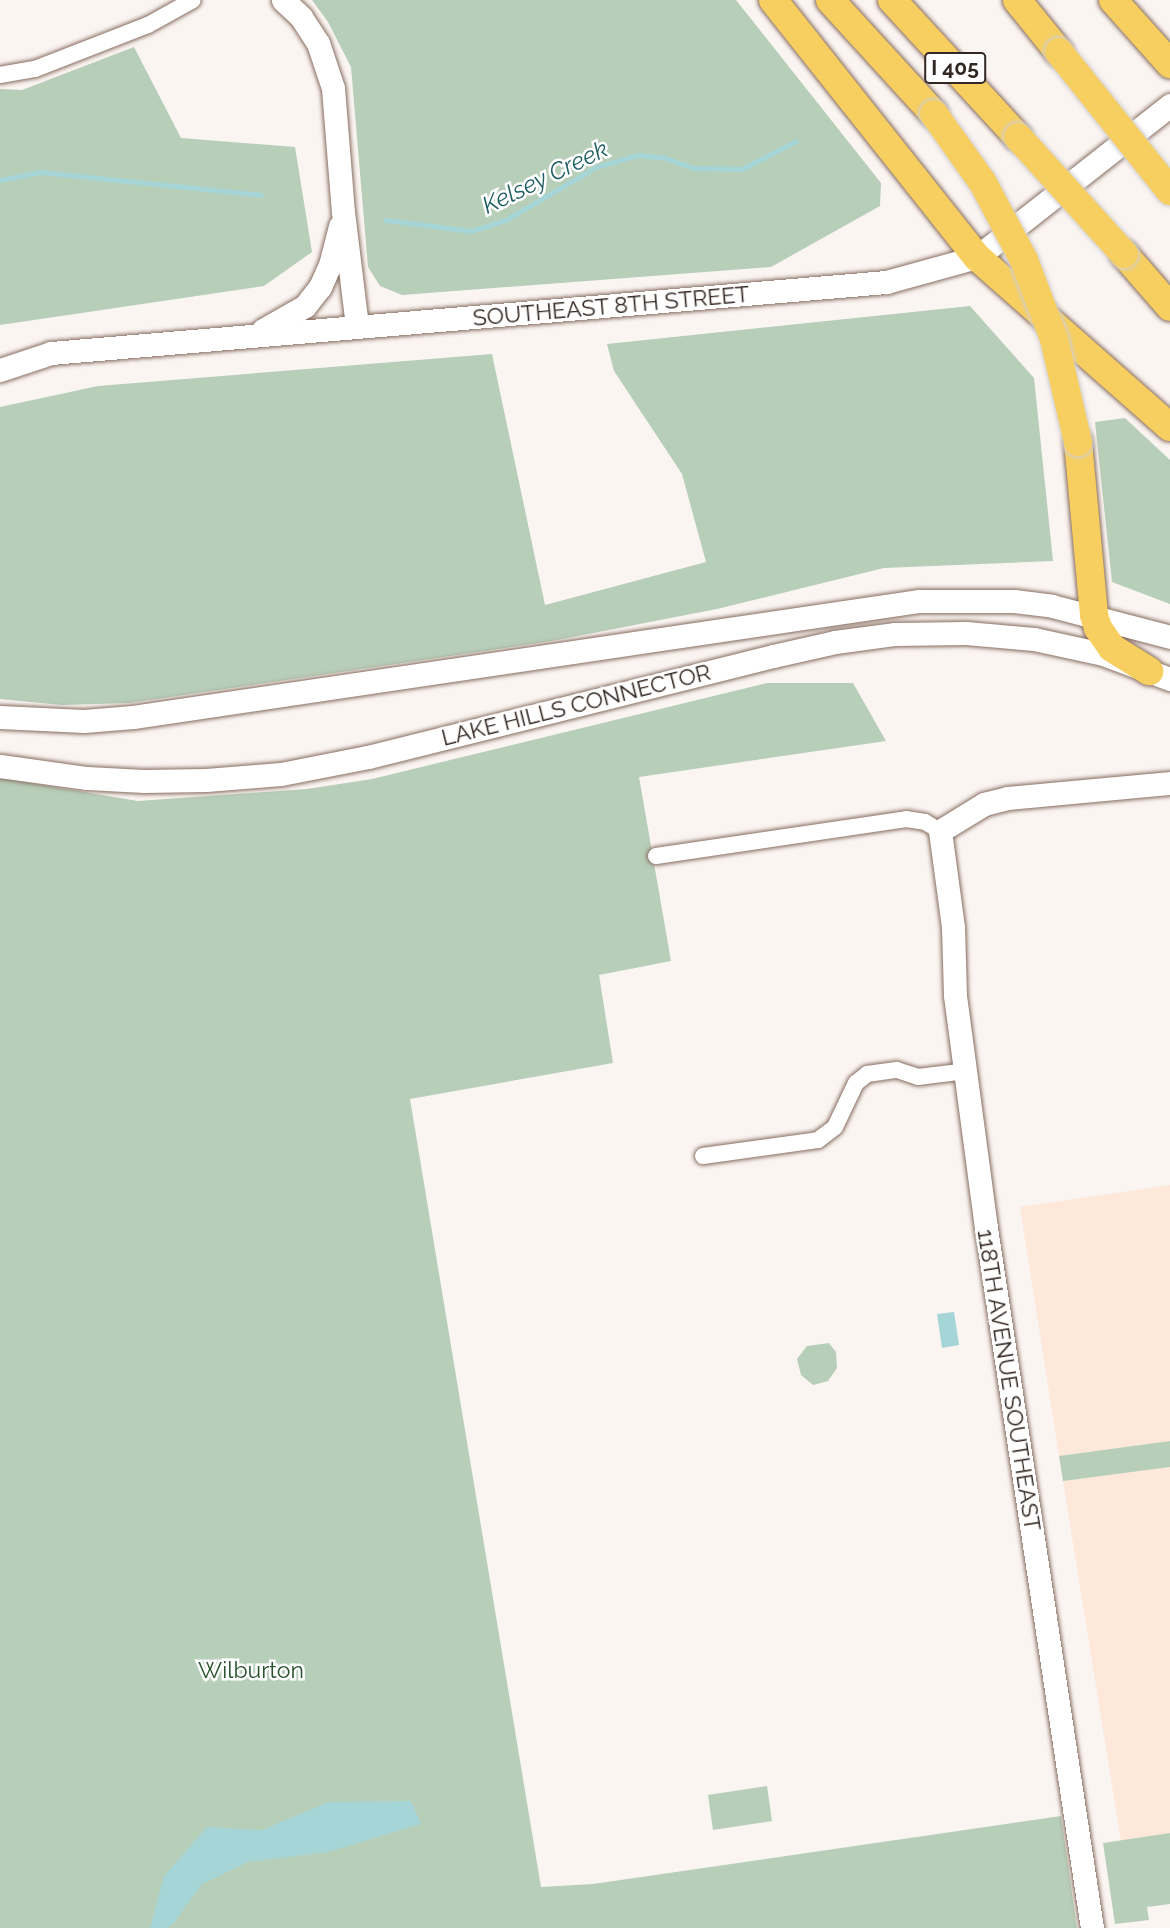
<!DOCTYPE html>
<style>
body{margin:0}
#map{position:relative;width:1170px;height:1928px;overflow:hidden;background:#fbf5f2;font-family:Raleway,sans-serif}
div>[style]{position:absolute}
.commercial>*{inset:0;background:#fde8da}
.green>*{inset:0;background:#b7ceb8}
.water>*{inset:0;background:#a5d5d7}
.stream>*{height:5px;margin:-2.5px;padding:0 2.5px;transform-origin:2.5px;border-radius:2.5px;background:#a5d5d7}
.roads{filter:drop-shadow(0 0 2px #876d60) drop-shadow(0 0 2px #876d60)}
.street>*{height:16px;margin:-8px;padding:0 8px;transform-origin:8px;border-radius:8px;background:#fff}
.secondary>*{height:23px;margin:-11.5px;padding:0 11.5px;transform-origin:11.5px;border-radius:11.5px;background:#fff}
.highway>*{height:28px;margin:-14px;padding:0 14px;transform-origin:14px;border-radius:14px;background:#f7cf60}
.bridges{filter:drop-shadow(0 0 2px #d2cfce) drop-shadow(0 0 2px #d2cfce)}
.highway-bridge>*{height:28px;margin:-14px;padding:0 14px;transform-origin:14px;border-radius:14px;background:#f7cf60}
span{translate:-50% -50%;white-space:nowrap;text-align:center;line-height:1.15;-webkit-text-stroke:5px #fff;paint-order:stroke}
.shield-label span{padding:2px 5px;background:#fff;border:2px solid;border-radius:5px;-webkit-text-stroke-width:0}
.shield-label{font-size:21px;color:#322722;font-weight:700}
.street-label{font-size:23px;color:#322722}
.park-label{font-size:23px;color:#28542d}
.water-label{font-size:24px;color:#1d5e60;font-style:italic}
</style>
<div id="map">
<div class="commercial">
<i style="clip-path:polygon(1170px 1185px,1170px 1441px,1059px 1456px,1020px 1207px)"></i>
<i style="clip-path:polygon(1170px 1467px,1170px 1833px,1121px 1841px,1063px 1481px)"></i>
</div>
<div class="green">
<i style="clip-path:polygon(312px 0,736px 0,881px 183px,880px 206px,771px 267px,402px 295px,380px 286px,368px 267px,351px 67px,328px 22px)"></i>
<i style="clip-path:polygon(134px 47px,181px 138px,295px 147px,312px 252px,264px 286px,0 325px,0 89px,22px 90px)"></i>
<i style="clip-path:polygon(970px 306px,1034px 378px,1053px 561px,884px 568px,717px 609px,552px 641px,129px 703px,62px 705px,0 699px,0 407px,98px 386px,492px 354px,545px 605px,706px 562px,682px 474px,614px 371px,607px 344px)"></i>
<i style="clip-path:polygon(1125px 418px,1170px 460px,1170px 604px,1112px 582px,1095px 422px)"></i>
<i style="clip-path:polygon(767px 683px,853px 683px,886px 741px,639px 777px,671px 961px,599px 975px,613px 1063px,410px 1099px,541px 1887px,593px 1884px,1061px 1816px,1077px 1928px,0 1928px,0 778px,138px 801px,307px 789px,372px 779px)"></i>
<i style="clip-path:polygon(829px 1343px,836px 1352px,837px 1368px,828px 1381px,813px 1385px,801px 1375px,797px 1359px,807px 1346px)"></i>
<i style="clip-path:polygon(1170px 1441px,1170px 1467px,1063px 1481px,1059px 1456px)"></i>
<i style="clip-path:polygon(767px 1786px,772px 1821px,713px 1830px,708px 1795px)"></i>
<i style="clip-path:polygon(1170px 1833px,1170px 1904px,1147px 1907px,1149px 1920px,1115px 1924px,1103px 1843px)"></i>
</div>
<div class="water">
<i style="clip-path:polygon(954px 1312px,959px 1345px,942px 1348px,937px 1314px)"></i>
<i style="clip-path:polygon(411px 1801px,421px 1824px,328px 1852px,248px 1862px,202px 1884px,173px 1924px,165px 1928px,150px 1928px,164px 1876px,207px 1827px,262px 1830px,328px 1802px)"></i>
</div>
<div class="stream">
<i style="left:0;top:180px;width:41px;rotate:-11.3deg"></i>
<i style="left:40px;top:172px;width:222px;rotate:5.9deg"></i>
<i style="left:386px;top:220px;width:86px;rotate:7.4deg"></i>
<i style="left:471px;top:231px;width:38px;rotate:-18deg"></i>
<i style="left:507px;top:219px;width:103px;rotate:-30.3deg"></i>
<i style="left:596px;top:167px;width:44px;rotate:-15.9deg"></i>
<i style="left:638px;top:155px;width:27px;rotate:6deg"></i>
<i style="left:665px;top:158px;width:31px;rotate:19deg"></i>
<i style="left:694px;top:168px;width:48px;rotate:1.2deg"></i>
<i style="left:742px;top:169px;width:61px;rotate:-27.4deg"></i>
</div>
<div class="roads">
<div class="street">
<i style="left:0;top:75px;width:36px;rotate:-10deg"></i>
<i style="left:35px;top:69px;width:121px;rotate:-21.3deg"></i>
<i style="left:148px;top:25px;width:51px;rotate:-29.1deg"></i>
<i style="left:656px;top:856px;width:253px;rotate:-8.4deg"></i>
<i style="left:906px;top:819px;width:19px;rotate:9deg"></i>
<i style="left:925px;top:822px;width:17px;rotate:31deg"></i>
<i style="left:703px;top:1156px;width:116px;rotate:-7.9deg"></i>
<i style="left:818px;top:1140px;width:21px;rotate:-37deg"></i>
<i style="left:835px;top:1127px;width:49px;rotate:-64.5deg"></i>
<i style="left:856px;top:1083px;width:14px;rotate:-39deg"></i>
<i style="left:867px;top:1074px;width:30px;rotate:-8deg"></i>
<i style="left:897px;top:1070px;width:22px;rotate:18deg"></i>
<i style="left:918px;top:1077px;width:48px;rotate:-7.1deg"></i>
</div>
<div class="secondary">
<i style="left:283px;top:0;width:25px;rotate:43deg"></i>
<i style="left:301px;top:17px;width:31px;rotate:57deg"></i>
<i style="left:318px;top:43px;width:47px;rotate:71.6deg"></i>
<i style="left:333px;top:88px;width:124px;rotate:85.4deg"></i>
<i style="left:343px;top:212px;width:115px;rotate:83deg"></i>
<i style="left:263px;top:330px;width:48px;rotate:-29.7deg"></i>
<i style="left:305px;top:306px;width:24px;rotate:-52deg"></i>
<i style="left:320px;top:287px;width:24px;rotate:-66deg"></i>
<i style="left:330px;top:265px;width:40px;rotate:-75.6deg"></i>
<i style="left:0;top:370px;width:54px;rotate:-18.4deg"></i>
<i style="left:51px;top:353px;width:838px;rotate:-4.86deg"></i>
<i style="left:886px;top:282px;width:94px;rotate:-15.4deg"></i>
<i style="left:977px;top:257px;width:246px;rotate:-38.2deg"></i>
<i style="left:0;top:717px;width:84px;rotate:2.7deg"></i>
<i style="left:84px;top:721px;width:49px;rotate:-4.7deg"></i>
<i style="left:133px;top:717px;width:795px;rotate:-8.4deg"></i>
<i style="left:919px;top:601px;width:95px"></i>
<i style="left:1014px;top:601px;width:38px;rotate:7deg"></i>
<i style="left:1052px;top:606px;width:122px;rotate:14.7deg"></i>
<i style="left:0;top:766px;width:88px;rotate:7.9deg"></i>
<i style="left:87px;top:778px;width:57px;rotate:3deg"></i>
<i style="left:144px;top:781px;width:62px;rotate:-0.9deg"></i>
<i style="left:206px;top:780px;width:75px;rotate:-4.6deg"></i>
<i style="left:281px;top:774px;width:89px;rotate:-11.1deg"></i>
<i style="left:368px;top:757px;width:417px;rotate:-14deg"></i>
<i style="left:773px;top:656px;width:64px;rotate:-12.7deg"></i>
<i style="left:835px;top:642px;width:61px;rotate:-7.6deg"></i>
<i style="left:895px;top:634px;width:71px;rotate:-0.8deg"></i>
<i style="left:966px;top:633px;width:68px;rotate:5deg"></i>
<i style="left:1034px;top:639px;width:71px;rotate:12.3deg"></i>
<i style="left:1103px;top:654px;width:72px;rotate:20.5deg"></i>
<i style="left:1092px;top:1928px;width:708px;rotate:-98.61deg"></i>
<i style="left:986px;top:1228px;width:235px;rotate:-97.6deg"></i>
<i style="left:955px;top:995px;width:68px;rotate:-91.7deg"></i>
<i style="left:953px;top:927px;width:97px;rotate:-97.7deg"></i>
<i style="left:940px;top:831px;width:52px;rotate:-31.5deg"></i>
<i style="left:984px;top:804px;width:25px;rotate:-14deg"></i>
<i style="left:1008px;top:798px;width:163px;rotate:-5.3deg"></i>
</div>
<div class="highway">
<i style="left:773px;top:0;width:328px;rotate:51.6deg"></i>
<i style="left:977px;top:257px;width:257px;rotate:41.4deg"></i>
<i style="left:830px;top:0;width:154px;rotate:47.6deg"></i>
<i style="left:892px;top:0;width:186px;rotate:47.4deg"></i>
<i style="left:1017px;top:0;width:67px;rotate:51.1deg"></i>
<i style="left:1113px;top:0;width:86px;rotate:48.3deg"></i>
<i style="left:1124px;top:254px;width:70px;rotate:49deg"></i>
<i style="left:1078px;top:442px;width:174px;rotate:84.7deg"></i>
<i style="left:1094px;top:615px;width:14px;rotate:73deg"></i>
<i style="left:1098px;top:628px;width:24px;rotate:55deg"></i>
<i style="left:1112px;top:648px;width:44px;rotate:31.9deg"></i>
</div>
</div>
<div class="bridges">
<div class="highway-bridge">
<i style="left:1059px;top:52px;width:178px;rotate:51.4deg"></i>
<i style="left:934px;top:114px;width:85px;rotate:54.6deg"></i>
<i style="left:983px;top:183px;width:87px;rotate:62deg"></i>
<i style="left:1024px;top:260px;width:85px;rotate:69.2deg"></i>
<i style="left:1054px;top:339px;width:106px;rotate:76.9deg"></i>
<i style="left:1018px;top:137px;width:158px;rotate:47.8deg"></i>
</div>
</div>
<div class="shield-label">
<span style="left:955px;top:68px">I 405</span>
</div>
<div class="street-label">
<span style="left:611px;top:306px;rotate:-5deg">SOUTHEAST 8TH STREET</span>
<span style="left:576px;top:705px;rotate:-14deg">LAKE HILLS CONNECTOR</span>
<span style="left:1009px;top:1380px;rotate:81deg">118TH AVENUE SOUTHEAST</span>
</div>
<div class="park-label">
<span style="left:251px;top:1670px">Wilburton</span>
</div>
<div class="water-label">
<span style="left:545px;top:177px;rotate:-26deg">Kelsey Creek</span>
</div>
</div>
